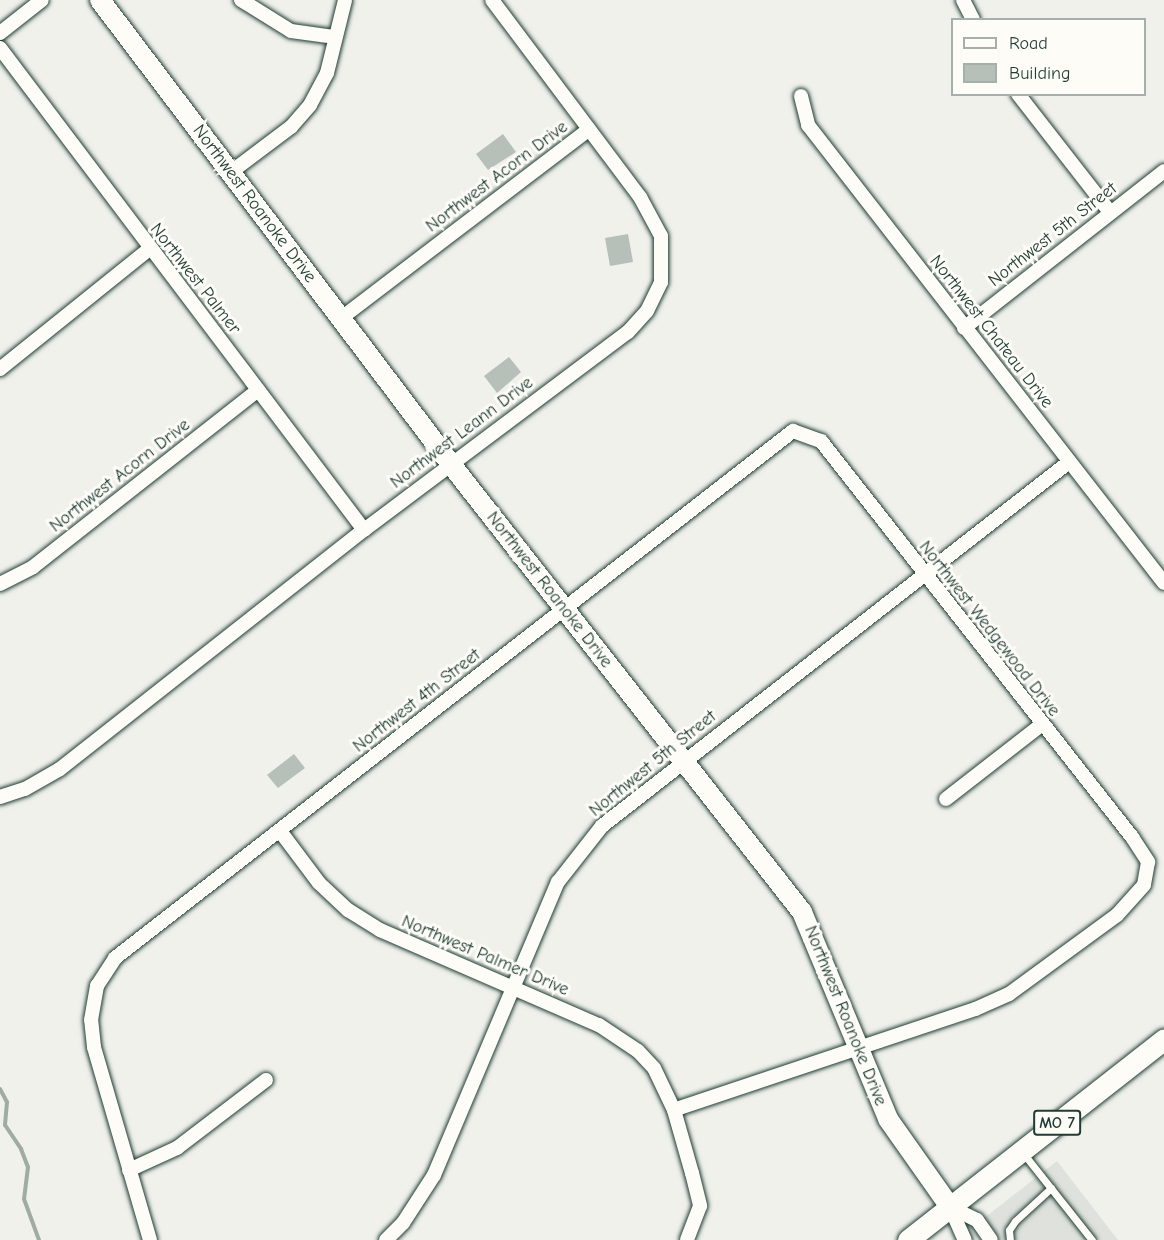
<!DOCTYPE html>
<style>
body{margin:0}
#map{position:relative;width:1164px;height:1240px;overflow:hidden;background:#f0f1eb;font-family:"Comic Neue",sans-serif}
div>[style]{position:absolute}
.built>*{inset:0;background:#dfe2dc}
.stream>*{height:4px;margin:-2px;padding:0 2px;transform-origin:2px;border-radius:2px;background:#9faca4}
.building>*{inset:0;background:#b6bfb8}
.roads{filter:drop-shadow(0 0 2px #1f3d34) drop-shadow(0 0 2px #1f3d34)}
.lane>*{height:7px;margin:-3.5px;padding:0 3.5px;transform-origin:3.5px;border-radius:3.5px;background:#fdfcf7}
.street>*{height:14px;margin:-7px;padding:0 7px;transform-origin:7px;border-radius:7px;background:#fdfcf7}
.secondary>*{height:20px;margin:-10px;padding:0 10px;transform-origin:10px;border-radius:10px;background:#fdfcf7}
.primary>*{height:21px;margin:-10.5px;padding:0 10.5px;transform-origin:10.5px;border-radius:10.5px;background:#fdfcf7}
span{translate:-50% -50%;white-space:nowrap;text-align:center;line-height:1.15;-webkit-text-stroke:6px #fdfcf7;paint-order:stroke}
.shield-label span{padding:2px 4px;background:#fdfcf7;border:2px solid;border-radius:4px;-webkit-text-stroke-width:0}
.shield-label{font-size:16px;color:#1f3d34;font-weight:700}
.street-label{font-size:18px;color:#1f3d34}
.legend{position:absolute;left:951px;top:18px;width:195px;height:78px;box-sizing:border-box;background:#fdfcf7;border:2px solid #a4b0a9;margin:0;padding:8px 10px;list-style:none;font-size:18px;color:#1f3d34}
.legend li{display:flex;align-items:center;gap:12px;height:30px}
.legend b{width:30px;border:2px solid #a4b0a9}
</style>
<div id="map">
<div class="built">
<i style="clip-path:polygon(1057px 1161px,1118px 1240px,996px 1240px,983px 1219px)"></i>
</div>
<div class="stream">
<i style="left:0;top:1089px;width:15px;rotate:62deg"></i>
<i style="left:7px;top:1102px;width:23px;rotate:95deg"></i>
<i style="left:5px;top:1125px;width:29px;rotate:56deg"></i>
<i style="left:21px;top:1149px;width:19px;rotate:69deg"></i>
<i style="left:28px;top:1167px;width:32px;rotate:97deg"></i>
<i style="left:24px;top:1199px;width:44px;rotate:69.9deg"></i>
</div>
<div class="building">
<i style="clip-path:polygon(503px 134px,516px 152px,488px 170px,476px 154px)"></i>
<i style="clip-path:polygon(628px 234px,633px 262px,610px 266px,605px 238px)"></i>
<i style="clip-path:polygon(509px 357px,521px 372px,497px 393px,484px 376px)"></i>
<i style="clip-path:polygon(294px 754px,305px 768px,278px 788px,267px 775px)"></i>
</div>
<div class="roads">
<div class="lane">
<i style="left:1023px;top:1153px;width:111px;rotate:51.6deg"></i>
<i style="left:1010px;top:1240px;width:10px;rotate:-96deg"></i>
<i style="left:1009px;top:1230px;width:11px;rotate:-56deg"></i>
<i style="left:1015px;top:1221px;width:49px;rotate:-42.5deg"></i>
</div>
<div class="street">
<i style="left:241px;top:0;width:59px;rotate:31.8deg"></i>
<i style="left:291px;top:31px;width:43px;rotate:7.9deg"></i>
<i style="left:963px;top:0;width:22px;rotate:63deg"></i>
<i style="left:0;top:33px;width:53px;rotate:-38.2deg"></i>
<i style="left:0;top:48px;width:604px;rotate:52.94deg"></i>
<i style="left:1018px;top:94px;width:150px;rotate:52.1deg"></i>
<i style="left:801px;top:96px;width:30px;rotate:76deg"></i>
<i style="left:808px;top:125px;width:580px;rotate:52.14deg"></i>
<i style="left:231px;top:172px;width:75px;rotate:-36.9deg"></i>
<i style="left:291px;top:127px;width:29px;rotate:-49deg"></i>
<i style="left:310px;top:105px;width:36px;rotate:-62deg"></i>
<i style="left:327px;top:73px;width:75px;rotate:-76.1deg"></i>
<i style="left:340px;top:319px;width:313px;rotate:-37.3deg"></i>
<i style="left:964px;top:328px;width:254px;rotate:-38.1deg"></i>
<i style="left:0;top:369px;width:191px;rotate:-38.8deg"></i>
<i style="left:0;top:584px;width:37px;rotate:-27deg"></i>
<i style="left:33px;top:567px;width:286px;rotate:-38.2deg"></i>
<i style="left:0;top:797px;width:26px;rotate:-18deg"></i>
<i style="left:25px;top:789px;width:40px;rotate:-29.7deg"></i>
<i style="left:60px;top:769px;width:387px;rotate:-38.2deg"></i>
<i style="left:364px;top:530px;width:330px;rotate:-36.9deg"></i>
<i style="left:628px;top:332px;width:28px;rotate:-48deg"></i>
<i style="left:647px;top:311px;width:32px;rotate:-64deg"></i>
<i style="left:661px;top:282px;width:46px;rotate:-90deg"></i>
<i style="left:661px;top:236px;width:44px;rotate:-118.3deg"></i>
<i style="left:640px;top:197px;width:246px;rotate:-126.9deg"></i>
<i style="left:946px;top:799px;width:120px;rotate:-37.9deg"></i>
<i style="left:280px;top:831px;width:65px;rotate:53.1deg"></i>
<i style="left:319px;top:883px;width:40px;rotate:43deg"></i>
<i style="left:348px;top:910px;width:38px;rotate:32deg"></i>
<i style="left:380px;top:930px;width:239px;rotate:23.5deg"></i>
<i style="left:599px;top:1025px;width:47px;rotate:33.7deg"></i>
<i style="left:638px;top:1051px;width:23px;rotate:47deg"></i>
<i style="left:654px;top:1068px;width:47px;rotate:64.5deg"></i>
<i style="left:674px;top:1110px;width:66px;rotate:74.1deg"></i>
<i style="left:692px;top:1173px;width:34px;rotate:76deg"></i>
<i style="left:700px;top:1206px;width:36px;rotate:111deg"></i>
<i style="left:129px;top:1170px;width:53px;rotate:-24.6deg"></i>
<i style="left:177px;top:1148px;width:112px;rotate:-37.4deg"></i>
<i style="left:950px;top:1207px;width:30px;rotate:26deg"></i>
<i style="left:977px;top:1220px;width:24px;rotate:55deg"></i>
<i style="left:950px;top:1207px;width:36px;rotate:66deg"></i>
<i style="left:150px;top:1240px;width:201px;rotate:-106.2deg"></i>
<i style="left:94px;top:1047px;width:27px;rotate:-96deg"></i>
<i style="left:91px;top:1020px;width:35px;rotate:-80deg"></i>
<i style="left:97px;top:986px;width:33px;rotate:-57deg"></i>
<i style="left:115px;top:958px;width:859px;rotate:-37.86deg"></i>
<i style="left:793px;top:431px;width:30px;rotate:20deg"></i>
<i style="left:821px;top:441px;width:504px;rotate:51.86deg"></i>
<i style="left:1132px;top:837px;width:30px;rotate:57deg"></i>
<i style="left:1148px;top:862px;width:23px;rotate:100deg"></i>
<i style="left:1144px;top:885px;width:40px;rotate:132deg"></i>
<i style="left:1117px;top:915px;width:134px;rotate:143.8deg"></i>
<i style="left:1009px;top:994px;width:37px;rotate:156deg"></i>
<i style="left:975px;top:1009px;width:317px;rotate:161.5deg"></i>
<i style="left:386px;top:1240px;width:24px;rotate:-45deg"></i>
<i style="left:403px;top:1223px;width:57px;rotate:-57.1deg"></i>
<i style="left:434px;top:1175px;width:318px;rotate:-67.1deg"></i>
<i style="left:558px;top:882px;width:71px;rotate:-51.8deg"></i>
<i style="left:602px;top:826px;width:592px;rotate:-37.93deg"></i>
</div>
<div class="secondary">
<i style="left:100px;top:0;width:592px;rotate:52.9deg"></i>
<i style="left:457px;top:472px;width:559px;rotate:51.9deg"></i>
<i style="left:802px;top:912px;width:224px;rotate:67.4deg"></i>
<i style="left:888px;top:1119px;width:108px;rotate:54.8deg"></i>
</div>
<div class="primary">
<i style="left:908px;top:1240px;width:325px;rotate:-38.1deg"></i>
</div>
</div>
<div class="shield-label">
<span style="left:1057px;top:1123px">MO 7</span>
</div>
<div class="street-label">
<span style="left:497px;top:177px;rotate:-37deg">Northwest Acorn Drive</span>
<span style="left:254px;top:204px;rotate:53deg">Northwest Roanoke Drive</span>
<span style="left:1053px;top:235px;rotate:-38deg">Northwest 5th Street</span>
<span style="left:195px;top:279px;rotate:52deg">Northwest Palmer</span>
<span style="left:991px;top:332px;rotate:52deg">Northwest Chateau Drive</span>
<span style="left:462px;top:433px;rotate:-37deg">Northwest Leann Drive</span>
<span style="left:120px;top:476px;rotate:-38deg">Northwest Acorn Drive</span>
<span style="left:549px;top:590px;rotate:52deg">Northwest Roanoke Drive</span>
<span style="left:989px;top:629px;rotate:52deg">Northwest Wedgewood Drive</span>
<span style="left:417px;top:701px;rotate:-38deg">Northwest 4th Street</span>
<span style="left:653px;top:764px;rotate:-39deg">Northwest 5th Street</span>
<span style="left:485px;top:956px;rotate:23deg">Northwest Palmer Drive</span>
<span style="left:845px;top:1016px;rotate:68deg">Northwest Roanoke Drive</span>
</div>
<ul class="legend">
<li><b style="height:8px;background:#fdfcf7"></b>Road</li>
<li><b style="height:16px;background:#b6bfb8"></b>Building</li>
</ul>
</div>
